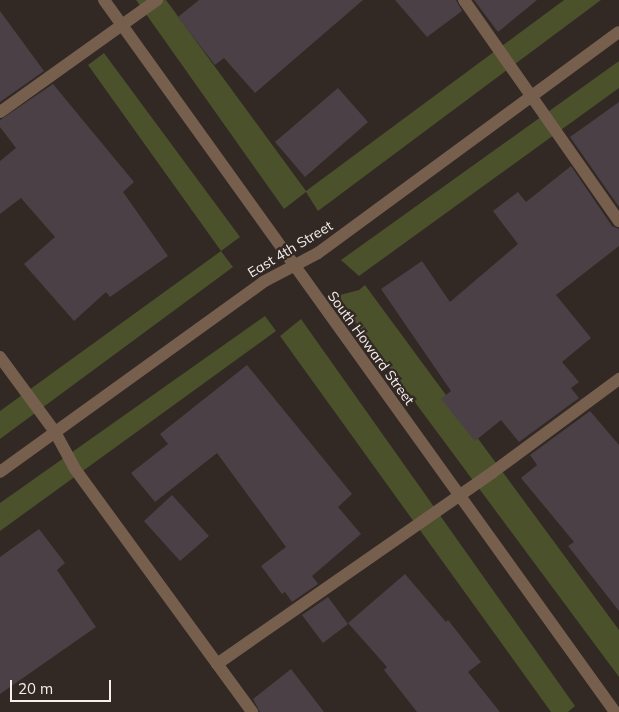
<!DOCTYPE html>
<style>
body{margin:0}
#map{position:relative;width:619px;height:712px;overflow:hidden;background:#322824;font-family:Mulish,sans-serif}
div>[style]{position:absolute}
.green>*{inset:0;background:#4a512b}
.building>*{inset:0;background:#4b4046}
.lane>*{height:12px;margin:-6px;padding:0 6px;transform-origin:6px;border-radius:6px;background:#775f4e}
.street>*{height:12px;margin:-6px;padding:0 6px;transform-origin:6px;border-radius:6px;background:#775f4e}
span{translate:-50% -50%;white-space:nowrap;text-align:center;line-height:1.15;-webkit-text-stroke:4.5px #322824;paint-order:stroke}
.street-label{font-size:14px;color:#f6efec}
.scale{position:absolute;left:10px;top:680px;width:101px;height:22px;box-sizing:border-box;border:2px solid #f6efec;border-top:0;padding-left:6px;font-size:15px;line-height:18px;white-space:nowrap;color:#f6efec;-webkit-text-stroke:4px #322824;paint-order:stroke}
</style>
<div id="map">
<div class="green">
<i style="clip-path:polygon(136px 0,166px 0,306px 191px,564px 0,601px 0,318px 211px,306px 192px,284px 209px)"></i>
<i style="clip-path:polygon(104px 53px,240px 237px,221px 251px,233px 267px,0 439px,0 411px,221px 251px,88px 65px)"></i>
<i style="clip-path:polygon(619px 61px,619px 88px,359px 276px,341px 260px)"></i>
<i style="clip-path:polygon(365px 285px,619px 630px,619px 677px,336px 296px,359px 290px)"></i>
<i style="clip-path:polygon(265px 316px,276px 331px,0 531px,0 503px)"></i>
<i style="clip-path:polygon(301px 319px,575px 706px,568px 712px,551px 712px,280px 336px)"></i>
</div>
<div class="building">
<i style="clip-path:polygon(199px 0,363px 0,255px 93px,224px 58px,215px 65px,178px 17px)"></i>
<i style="clip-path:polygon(395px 0,456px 0,462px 11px,427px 37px)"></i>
<i style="clip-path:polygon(474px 0,537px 0,498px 32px)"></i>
<i style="clip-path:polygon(0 11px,44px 71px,0 102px)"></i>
<i style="clip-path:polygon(53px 84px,134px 182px,123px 192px,168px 256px,110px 297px,106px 292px,74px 321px,24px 264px,55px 237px,21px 198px,0 214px,0 161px,16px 148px,0 127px,0 120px)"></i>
<i style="clip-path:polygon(338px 88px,368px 122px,305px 177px,275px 142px)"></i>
<i style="clip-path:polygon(619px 102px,619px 207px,570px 137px)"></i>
<i style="clip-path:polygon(571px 166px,612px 226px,619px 229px,619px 246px,556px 295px,591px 338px,562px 362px,579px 382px,571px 388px,579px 398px,519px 442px,501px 420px,475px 441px,441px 399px,451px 391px,381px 289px,422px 261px,450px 302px,518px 244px,493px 211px,518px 192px,526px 202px)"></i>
<i style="clip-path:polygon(247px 365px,352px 494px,338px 507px,361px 534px,312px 576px,318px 584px,292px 602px,285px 592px,282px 594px,261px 566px,286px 547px,217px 453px,155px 502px,131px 473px,168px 444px,160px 434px)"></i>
<i style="clip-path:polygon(590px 411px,619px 445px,619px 611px,568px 546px,574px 542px,521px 478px,537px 465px,530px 455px)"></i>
<i style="clip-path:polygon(172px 495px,209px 536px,180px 561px,144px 521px)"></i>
<i style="clip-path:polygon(39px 529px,65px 563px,57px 570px,96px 627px,0 694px,0 557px)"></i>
<i style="clip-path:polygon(405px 574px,446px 622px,448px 620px,481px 662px,468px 672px,500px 712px,417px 712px,384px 670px,387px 667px,348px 623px)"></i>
<i style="clip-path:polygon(328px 597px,348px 624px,323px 643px,302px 615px)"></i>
<i style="clip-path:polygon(291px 669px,324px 712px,260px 712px,253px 699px)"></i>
</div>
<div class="lane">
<i style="left:464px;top:0;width:270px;rotate:55deg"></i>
<i style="left:0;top:112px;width:193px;rotate:-35.5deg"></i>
<i style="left:0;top:357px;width:93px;rotate:53.7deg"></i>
<i style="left:55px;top:432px;width:42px;rotate:61.6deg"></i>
<i style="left:75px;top:469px;width:301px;rotate:53.9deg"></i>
<i style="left:217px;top:664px;width:336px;rotate:-34.8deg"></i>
<i style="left:493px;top:472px;width:157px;rotate:-36.4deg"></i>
</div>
<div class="street">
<i style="left:104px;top:0;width:876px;rotate:54.33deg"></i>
<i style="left:0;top:472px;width:324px;rotate:-35.8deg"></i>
<i style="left:263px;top:282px;width:62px;rotate:-27.8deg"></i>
<i style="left:318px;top:253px;width:373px;rotate:-36.3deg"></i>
</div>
<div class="street-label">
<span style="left:290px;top:249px;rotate:-31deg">East 4th Street</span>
<span style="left:371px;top:348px;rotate:54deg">South Howard Street</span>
</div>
<div class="scale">20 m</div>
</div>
